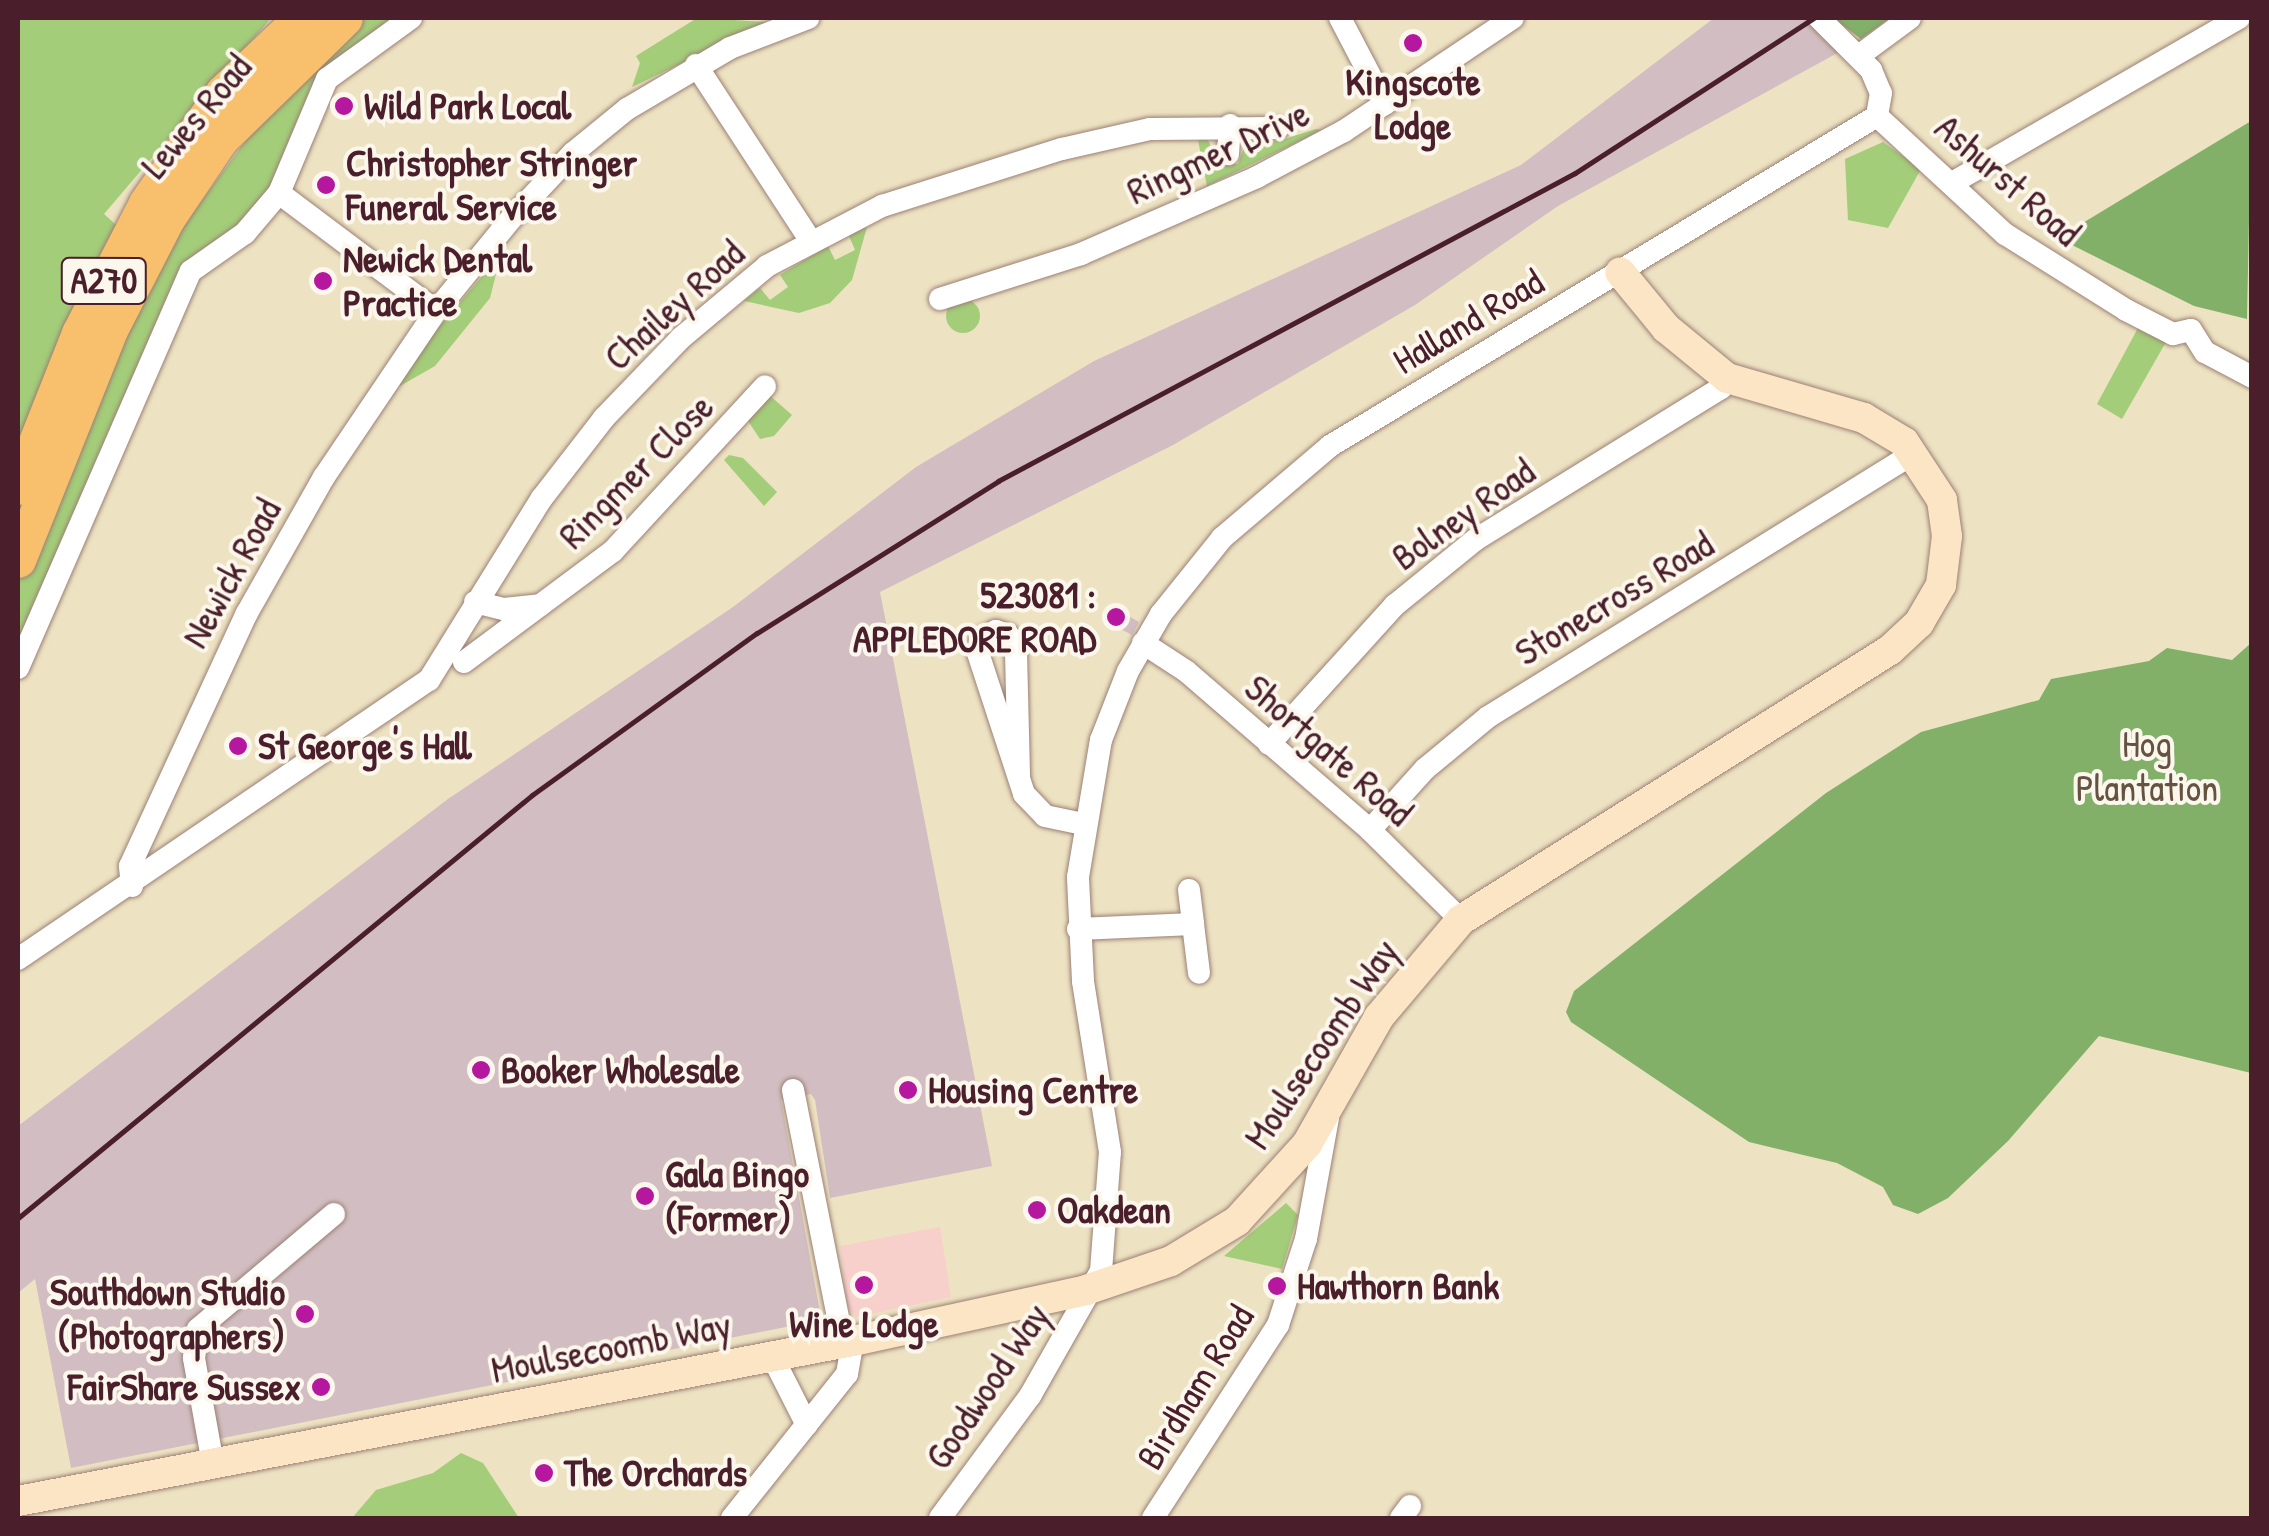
<!DOCTYPE html>
<style>
body{margin:0}
#map{position:relative;width:2269px;height:1536px;overflow:hidden;background:#ede2c2;font-family:"Patrick Hand",sans-serif}
div>[style]{position:absolute}
.built>*{inset:0;background:#f7d0cb}
.industrial>*{inset:0;background:#d2bec2}
.green>*{inset:0;background:#a3cd79}
.round{border-radius:50%}
.forest>*{inset:0;background:#82b069}
.roads{filter:drop-shadow(0 0 2px #9c8076) drop-shadow(0 0 2px #9c8076)}
.street>*{height:22px;margin:-11px;padding:0 11px;transform-origin:11px;border-radius:11px;background:#fff}
.secondary>*{height:30px;margin:-15px;padding:0 15px;transform-origin:15px;border-radius:15px;background:#fce5c4}
.primary>*{height:35px;margin:-17.5px;padding:0 17.5px;transform-origin:17.5px;border-radius:17.5px;background:#f8bf6c}
.rail>*{height:5px;margin:-2.5px;padding:0 2.5px;transform-origin:2.5px;border-radius:2.5px;background:#4a1f2b}
.dots>*{width:28px;height:28px;translate:-50% -50%;box-sizing:border-box;border:5px solid #fbf7ec;border-radius:50%}
span{translate:-50% -50%;white-space:nowrap;text-align:center;line-height:1.15;-webkit-text-stroke:8px #fbf7ec;paint-order:stroke}
.shield-label span{padding:2px 8px;background:#fbf7ec;border:2px solid;border-radius:8px;-webkit-text-stroke-width:0}
.shield-label{font-size:35px;color:#4a1f2b;font-weight:700}
.poi-label{font-size:38px;color:#4a1f2b;font-weight:700}
.left{translate:0 -50%;text-align:left}
.right{translate:-100% -50%;text-align:right}
.street-label{font-size:38px;color:#4a1f2b}
.park-label{font-size:38px;color:#655342}
.frame{position:absolute;inset:0;border:20px solid #4a1f2b;pointer-events:none}
</style>
<div id="map">
<div class="built">
<i style="clip-path:polygon(940px 1227px,951px 1297px,856px 1317px,847px 1307px,840px 1246px)"></i>
</div>
<div class="industrial">
<i style="clip-path:polygon(1714px 18px,1826px 18px,1843px 50px,1558px 206px,1415px 305px,1173px 445px,880px 592px,992px 1166px,830px 1198px,815px 1100px,811px 1094px,781px 1100px,820px 1312px,816px 1321px,71px 1468px,35px 1279px,18px 1293px,18px 1126px,448px 799px,733px 607px,916px 467px,1094px 361px,1521px 165px)"></i>
<i style="clip-path:polygon(1110px 605px,1139px 622px,1132px 635px,1102px 619px)"></i>
</div>
<div class="green">
<i style="clip-path:polygon(18px 18px,271px 18px,104px 214px,145px 251px,170px 244px,282px 91px,335px 39px,362px 18px,399px 18px,315px 85px,281px 173px,252px 219px,201px 253px,18px 654px)"></i>
<i style="clip-path:polygon(697px 18px,767px 22px,632px 87px,640px 63px,636px 56px)"></i>
<i style="clip-path:polygon(1316px 129px,1322px 130px,1207px 186px,1198px 140px,1208px 140px,1218px 164px,1238px 164px,1247px 139px,1278px 141px)"></i>
<i style="clip-path:polygon(1883px 142px,1921px 169px,1888px 228px,1848px 220px,1845px 159px)"></i>
<i style="clip-path:polygon(867px 227px,852px 280px,830px 303px,799px 313px,744px 301px,760px 288px,770px 300px,788px 287px,780px 275px,828px 246px,835px 260px,855px 250px,849px 236px)"></i>
<i style="clip-path:polygon(501px 254px,490px 298px,435px 366px,400px 386px,394px 380px)"></i>
<i class="round" style="left:946px;top:299px;width:34px;height:34px"></i>
<i style="clip-path:polygon(2138px 328px,2166px 342px,2122px 419px,2097px 404px)"></i>
<i style="clip-path:polygon(768px 394px,792px 415px,774px 436px,760px 439px,748px 421px)"></i>
<i style="clip-path:polygon(729px 455px,743px 458px,777px 492px,764px 506px,724px 460px)"></i>
<i style="clip-path:polygon(1286px 1203px,1298px 1215px,1282px 1269px,1224px 1256px)"></i>
<i style="clip-path:polygon(461px 1453px,483px 1463px,519px 1518px,352px 1518px,376px 1490px,433px 1473px)"></i>
</div>
<div class="forest">
<i style="clip-path:polygon(1833px 18px,1890px 18px,1861px 39px)"></i>
<i style="clip-path:polygon(2251px 121px,2247px 319px,2194px 306px,2058px 238px)"></i>
<i style="clip-path:polygon(2251px 643px,2251px 1073px,2099px 1036px,2008px 1141px,1948px 1198px,1918px 1214px,1893px 1205px,1883px 1187px,1837px 1163px,1749px 1142px,1571px 1022px,1566px 1012px,1574px 991px,1826px 793px,1921px 732px,2039px 700px,2051px 679px,2149px 661px,2167px 648px,2232px 660px)"></i>
</div>
<div class="roads">
<div class="street">
<i style="left:1340px;top:18px;width:97px;rotate:62.4deg"></i>
<i style="left:1819px;top:18px;width:74px;rotate:45deg"></i>
<i style="left:1871px;top:70px;width:25px;rotate:67deg"></i>
<i style="left:1881px;top:93px;width:23px;rotate:100deg"></i>
<i style="left:1877px;top:116px;width:174px;rotate:42.7deg"></i>
<i style="left:2005px;top:234px;width:143px;rotate:32.1deg"></i>
<i style="left:2126px;top:310px;width:53px;rotate:27.1deg"></i>
<i style="left:2173px;top:334px;width:18px;rotate:-13deg"></i>
<i style="left:2191px;top:330px;width:26px;rotate:58deg"></i>
<i style="left:2205px;top:352px;width:53px;rotate:28deg"></i>
<i style="left:1860px;top:55px;width:62px;rotate:-36.5deg"></i>
<i style="left:696px;top:65px;width:209px;rotate:56.9deg"></i>
<i style="left:1228px;top:154px;width:29px;rotate:-86deg"></i>
<i style="left:1952px;top:183px;width:331px;rotate:-29.9deg"></i>
<i style="left:279px;top:193px;width:196px;rotate:36.9deg"></i>
<i style="left:940px;top:299px;width:148px;rotate:-17.7deg"></i>
<i style="left:1081px;top:254px;width:192px;rotate:-23.6deg"></i>
<i style="left:1257px;top:177px;width:98px;rotate:-27.9deg"></i>
<i style="left:1344px;top:131px;width:203px;rotate:-33.8deg"></i>
<i style="left:475px;top:602px;width:30px;rotate:14deg"></i>
<i style="left:504px;top:609px;width:36px;rotate:-6deg"></i>
<i style="left:1143px;top:643px;width:51px;rotate:33.1deg"></i>
<i style="left:1186px;top:671px;width:243px;rotate:40.8deg"></i>
<i style="left:1370px;top:830px;width:128px;rotate:44.7deg"></i>
<i style="left:464px;top:662px;width:186px;rotate:-36.7deg"></i>
<i style="left:613px;top:551px;width:224px;rotate:-47.3deg"></i>
<i style="left:18px;top:668px;width:433px;rotate:-66.5deg"></i>
<i style="left:191px;top:271px;width:66px;rotate:-35.1deg"></i>
<i style="left:245px;top:233px;width:52px;rotate:-49.6deg"></i>
<i style="left:279px;top:193px;width:124px;rotate:-67.2deg"></i>
<i style="left:327px;top:79px;width:104px;rotate:-36deg"></i>
<i style="left:1269px;top:744px;width:188px;rotate:-47.8deg"></i>
<i style="left:1395px;top:605px;width:103px;rotate:-39.1deg"></i>
<i style="left:1475px;top:540px;width:289px;rotate:-31.7deg"></i>
<i style="left:1721px;top:388px;width:12px;rotate:-59deg"></i>
<i style="left:1019px;top:775px;width:124px;rotate:-91.4deg"></i>
<i style="left:1016px;top:651px;width:18px;rotate:-117deg"></i>
<i style="left:1008px;top:635px;width:13px;rotate:-162deg"></i>
<i style="left:996px;top:631px;width:17px;rotate:152deg"></i>
<i style="left:981px;top:639px;width:14px;rotate:102deg"></i>
<i style="left:978px;top:653px;width:148px;rotate:71.9deg"></i>
<i style="left:1024px;top:794px;width:30px;rotate:46deg"></i>
<i style="left:1045px;top:816px;width:39px;rotate:12deg"></i>
<i style="left:1370px;top:830px;width:82px;rotate:-48deg"></i>
<i style="left:1425px;top:769px;width:82px;rotate:-39.5deg"></i>
<i style="left:1488px;top:717px;width:501px;rotate:-31.79deg"></i>
<i style="left:132px;top:886px;width:20px;rotate:-96deg"></i>
<i style="left:130px;top:866px;width:279px;rotate:-65.2deg"></i>
<i style="left:247px;top:613px;width:156px;rotate:-60.5deg"></i>
<i style="left:324px;top:477px;width:200px;rotate:-56deg"></i>
<i style="left:436px;top:311px;width:117px;rotate:-50.9deg"></i>
<i style="left:510px;top:220px;width:92px;rotate:-46.8deg"></i>
<i style="left:573px;top:153px;width:70px;rotate:-39.2deg"></i>
<i style="left:627px;top:109px;width:120px;rotate:-30.6deg"></i>
<i style="left:730px;top:48px;width:84px;rotate:-21deg"></i>
<i style="left:1189px;top:890px;width:34px;rotate:83deg"></i>
<i style="left:1078px;top:929px;width:115px;rotate:-2.5deg"></i>
<i style="left:1193px;top:924px;width:49px;rotate:83deg"></i>
<i style="left:18px;top:959px;width:497px;rotate:-34.2deg"></i>
<i style="left:429px;top:680px;width:214px;rotate:-58.2deg"></i>
<i style="left:542px;top:498px;width:101px;rotate:-52.2deg"></i>
<i style="left:604px;top:418px;width:111px;rotate:-46.1deg"></i>
<i style="left:681px;top:338px;width:112px;rotate:-39.9deg"></i>
<i style="left:767px;top:266px;width:130px;rotate:-27.6deg"></i>
<i style="left:882px;top:206px;width:189px;rotate:-17.6deg"></i>
<i style="left:1062px;top:149px;width:90px;rotate:-12.8deg"></i>
<i style="left:1150px;top:129px;width:128px;rotate:-0.4deg"></i>
<i style="left:793px;top:1090px;width:258px;rotate:78.8deg"></i>
<i style="left:772px;top:1356px;width:77px;rotate:63.1deg"></i>
<i style="left:213px;top:1464px;width:108px;rotate:-100.2deg"></i>
<i style="left:194px;top:1358px;width:29px;rotate:-82deg"></i>
<i style="left:198px;top:1329px;width:178px;rotate:-40.2deg"></i>
<i style="left:732px;top:1518px;width:184px;rotate:-51.4deg"></i>
<i style="left:847px;top:1374px;width:34px;rotate:-80deg"></i>
<i style="left:940px;top:1518px;width:152px;rotate:-53.6deg"></i>
<i style="left:1030px;top:1396px;width:144px;rotate:-60.4deg"></i>
<i style="left:1101px;top:1271px;width:119px;rotate:-85.7deg"></i>
<i style="left:1110px;top:1152px;width:173px;rotate:-99deg"></i>
<i style="left:1083px;top:981px;width:104px;rotate:-92.8deg"></i>
<i style="left:1078px;top:877px;width:139px;rotate:-80.5deg"></i>
<i style="left:1101px;top:740px;width:74px;rotate:-68.6deg"></i>
<i style="left:1128px;top:671px;width:66px;rotate:-59.9deg"></i>
<i style="left:1161px;top:614px;width:97px;rotate:-51.2deg"></i>
<i style="left:1222px;top:538px;width:142px;rotate:-40.4deg"></i>
<i style="left:1330px;top:446px;width:639px;rotate:-31.1deg"></i>
<i style="left:1153px;top:1518px;width:230px;rotate:-57.1deg"></i>
<i style="left:1278px;top:1325px;width:90px;rotate:-72deg"></i>
<i style="left:1306px;top:1239px;width:123px;rotate:-79.7deg"></i>
<i style="left:1401px;top:1518px;width:15px;rotate:-53deg"></i>
</div>
<div class="secondary">
<i style="left:18px;top:1501px;width:850px;rotate:-10.85deg"></i>
<i style="left:853px;top:1341px;width:239px;rotate:-12.3deg"></i>
<i style="left:1086px;top:1290px;width:90px;rotate:-18.8deg"></i>
<i style="left:1171px;top:1261px;width:77px;rotate:-31.2deg"></i>
<i style="left:1237px;top:1221px;width:104px;rotate:-47.7deg"></i>
<i style="left:1307px;top:1144px;width:146px;rotate:-60.4deg"></i>
<i style="left:1379px;top:1017px;width:127px;rotate:-49.8deg"></i>
<i style="left:1461px;top:920px;width:507px;rotate:-32.19deg"></i>
<i style="left:1890px;top:650px;width:40px;rotate:-43deg"></i>
<i style="left:1919px;top:623px;width:44px;rotate:-59.9deg"></i>
<i style="left:1941px;top:585px;width:49px;rotate:-83deg"></i>
<i style="left:1947px;top:536px;width:36px;rotate:-98deg"></i>
<i style="left:1942px;top:500px;width:69px;rotate:-123.2deg"></i>
<i style="left:1904px;top:442px;width:47px;rotate:-149deg"></i>
<i style="left:1864px;top:418px;width:143px;rotate:-163.7deg"></i>
<i style="left:1727px;top:378px;width:79px;rotate:-140.7deg"></i>
<i style="left:1666px;top:328px;width:72px;rotate:-129.4deg"></i>
</div>
<div class="primary">
<i style="left:18px;top:487px;width:166px;rotate:-68.4deg"></i>
<i style="left:79px;top:333px;width:146px;rotate:-62.7deg"></i>
<i style="left:146px;top:203px;width:135px;rotate:-55.3deg"></i>
<i style="left:223px;top:92px;width:108px;rotate:-43.5deg"></i>
<i style="left:18px;top:560px;width:250px;rotate:-68.2deg"></i>
<i style="left:111px;top:328px;width:123px;rotate:-62.8deg"></i>
<i style="left:167px;top:219px;width:97px;rotate:-56deg"></i>
<i style="left:221px;top:139px;width:173px;rotate:-44.3deg"></i>
</div>
</div>
<div class="rail">
<i style="left:18px;top:1218px;width:666px;rotate:-39.45deg"></i>
<i style="left:532px;top:795px;width:277px;rotate:-35.8deg"></i>
<i style="left:757px;top:633px;width:285px;rotate:-32.2deg"></i>
<i style="left:998px;top:481px;width:654px;rotate:-28.09deg"></i>
<i style="left:1575px;top:173px;width:285px;rotate:-33deg"></i>
</div>
<div class="dots">
<i style="left:1413px;top:43px;background:#b5179e"></i>
<i style="left:344px;top:106px;background:#b5179e"></i>
<i style="left:326px;top:185px;background:#b5179e"></i>
<i style="left:323px;top:281px;background:#b5179e"></i>
<i style="left:1116px;top:617px;background:#b5179e"></i>
<i style="left:238px;top:746px;background:#b5179e"></i>
<i style="left:481px;top:1070px;background:#b5179e"></i>
<i style="left:908px;top:1090px;background:#b5179e"></i>
<i style="left:645px;top:1196px;background:#b5179e"></i>
<i style="left:1037px;top:1210px;background:#b5179e"></i>
<i style="left:864px;top:1285px;background:#b5179e"></i>
<i style="left:1277px;top:1286px;background:#b5179e"></i>
<i style="left:305px;top:1314px;background:#b5179e"></i>
<i style="left:321px;top:1387px;background:#b5179e"></i>
<i style="left:544px;top:1473px;background:#b5179e"></i>
</div>
<div class="shield-label">
<span style="left:104px;top:281px">A270</span>
</div>
<div class="poi-label">
<span style="left:1413px;top:104px">Kingscote<br>Lodge</span>
<span class="left" style="left:364px;top:106px">Wild Park Local</span>
<span class="left" style="left:346px;top:185px">Christopher Stringer<br>Funeral Service</span>
<span class="left" style="left:343px;top:281px">Newick Dental<br>Practice</span>
<span class="right" style="left:1096px;top:617px">523081 :<br>APPLEDORE ROAD</span>
<span class="left" style="left:258px;top:746px">St George's Hall</span>
<span class="left" style="left:501px;top:1070px">Booker Wholesale</span>
<span class="left" style="left:928px;top:1090px">Housing Centre</span>
<span class="left" style="left:665px;top:1196px">Gala Bingo<br>(Former)</span>
<span class="left" style="left:1057px;top:1210px">Oakdean</span>
<span class="left" style="left:1297px;top:1286px">Hawthorn Bank</span>
<span class="right" style="left:285px;top:1314px">Southdown Studio<br>(Photographers)</span>
<span style="left:864px;top:1324px">Wine Lodge</span>
<span class="right" style="left:301px;top:1387px">FairShare Sussex</span>
<span class="left" style="left:564px;top:1473px">The Orchards</span>
</div>
<div class="street-label">
<span style="left:196px;top:116px;rotate:-50deg">Lewes Road</span>
<span style="left:1218px;top:152px;rotate:-25deg">Ringmer Drive</span>
<span style="left:2008px;top:180px;rotate:41deg">Ashurst Road</span>
<span style="left:674px;top:305px;rotate:-42deg">Chailey Road</span>
<span style="left:1468px;top:321px;rotate:-31deg">Halland Road</span>
<span style="left:636px;top:471px;rotate:-45deg">Ringmer Close</span>
<span style="left:1463px;top:514px;rotate:-35deg">Bolney Road</span>
<span style="left:231px;top:573px;rotate:-61deg">Newick Road</span>
<span style="left:1614px;top:598px;rotate:-31deg">Stonecross Road</span>
<span style="left:1329px;top:750px;rotate:41deg">Shortgate Road</span>
<span style="left:1321px;top:1044px;rotate:-56deg">Moulsecoomb Way</span>
<span style="left:611px;top:1347px;rotate:-11deg">Moulsecoomb Way</span>
<span style="left:987px;top:1386px;rotate:-56deg">Goodwood Way</span>
<span style="left:1195px;top:1387px;rotate:-58deg">Birdham Road</span>
</div>
<div class="park-label">
<span style="left:2147px;top:766px">Hog<br>Plantation</span>
</div>
<div class="frame"></div>
</div>
